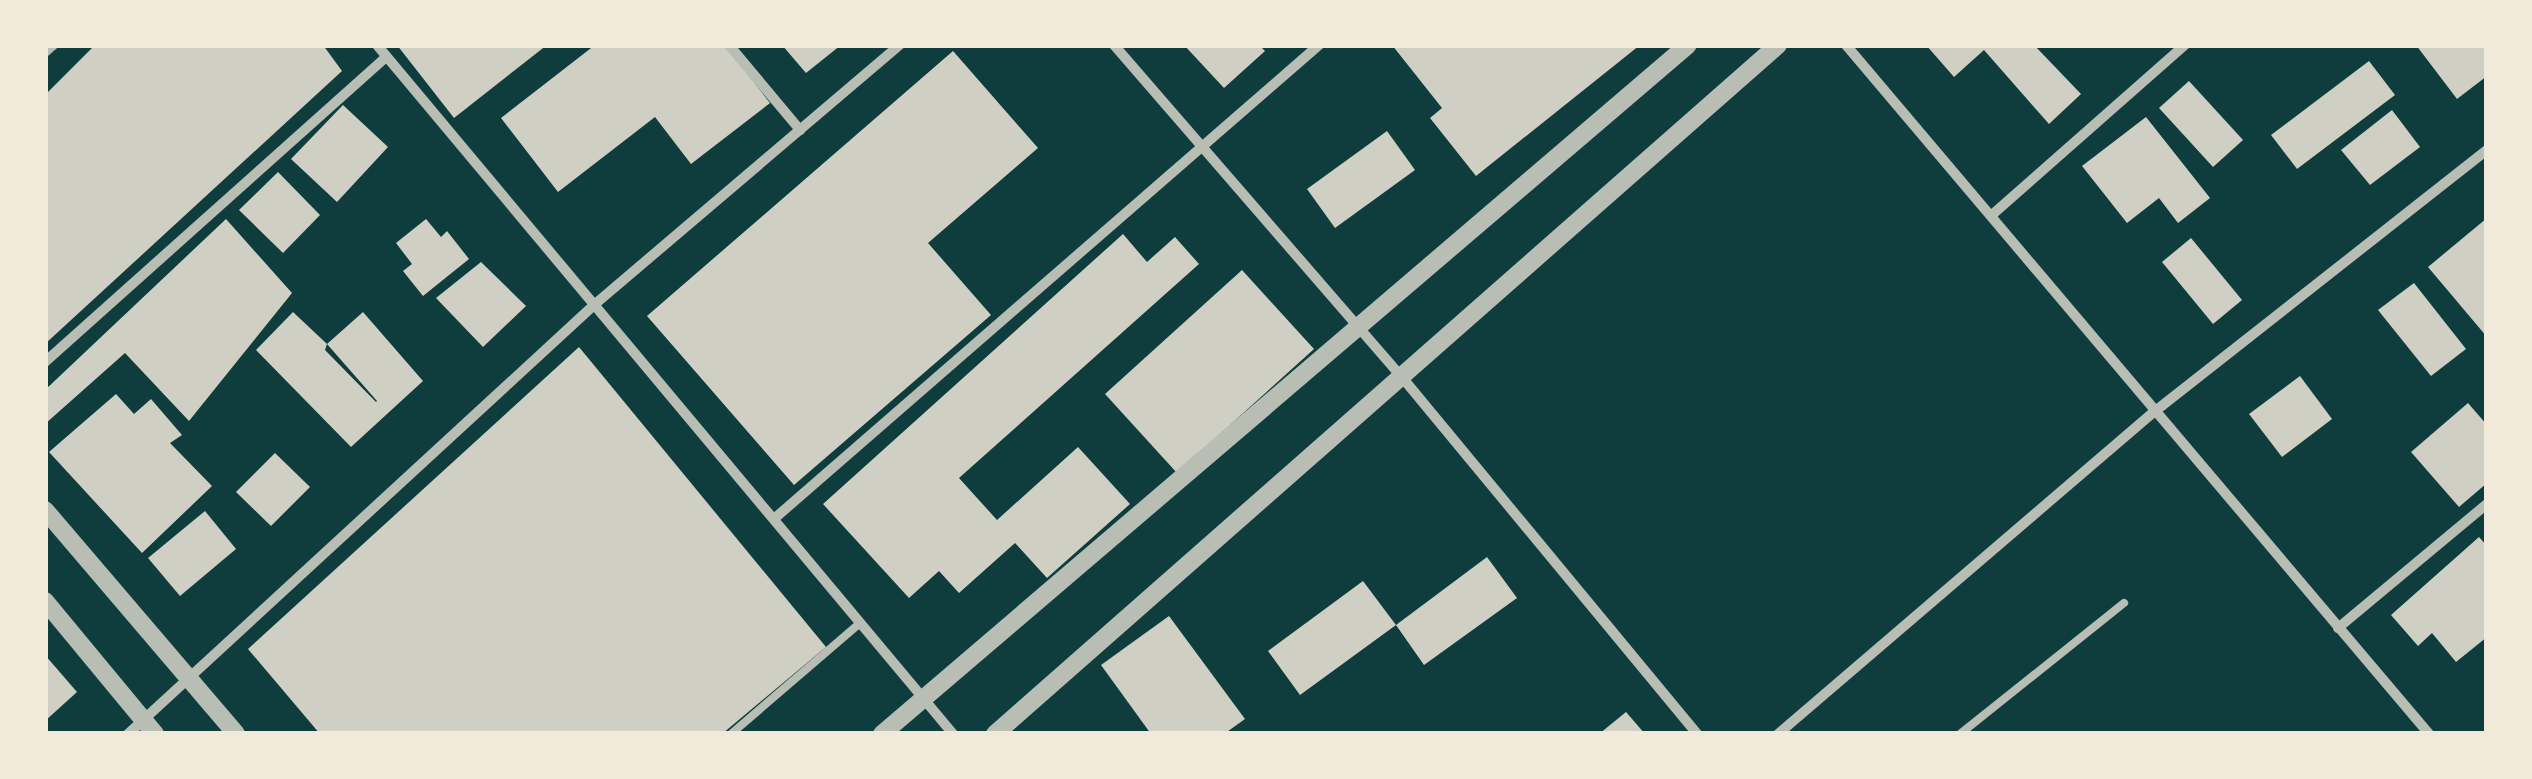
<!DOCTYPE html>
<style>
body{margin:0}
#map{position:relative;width:2532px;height:779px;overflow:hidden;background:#0f3d3e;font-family:Karla,sans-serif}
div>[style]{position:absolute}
.building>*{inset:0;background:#cfcfc3}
.service>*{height:8px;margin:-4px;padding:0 4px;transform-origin:4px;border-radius:4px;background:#b8beb3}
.minor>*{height:10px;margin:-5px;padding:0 5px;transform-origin:5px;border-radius:5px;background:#b8beb3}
.tertiary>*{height:18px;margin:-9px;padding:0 9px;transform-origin:9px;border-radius:9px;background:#b8beb3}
span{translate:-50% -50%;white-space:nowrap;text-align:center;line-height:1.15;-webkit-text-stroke:8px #f1e9da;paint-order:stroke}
.frame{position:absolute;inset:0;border:48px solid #f1e9da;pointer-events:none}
</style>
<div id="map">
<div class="building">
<i style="clip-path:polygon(95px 45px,323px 45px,342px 71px,45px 344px,45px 95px)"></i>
<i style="clip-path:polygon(397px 45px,547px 45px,454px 118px)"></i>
<i style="clip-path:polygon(595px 45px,725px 45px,770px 103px,691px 164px,655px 117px,558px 192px,501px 118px)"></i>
<i style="clip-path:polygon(782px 45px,841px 45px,806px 73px)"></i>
<i style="clip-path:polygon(1184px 45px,1259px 45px,1265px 51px,1224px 88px)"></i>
<i style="clip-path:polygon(1392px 45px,1640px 45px,1476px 176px,1430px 118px,1442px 108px)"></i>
<i style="clip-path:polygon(1926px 45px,2034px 45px,2081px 94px,2049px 124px,1984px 50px,1954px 77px)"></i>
<i style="clip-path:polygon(2416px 45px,2487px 45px,2487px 76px,2457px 99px)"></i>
<i style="clip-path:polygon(953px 51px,1038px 148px,928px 243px,991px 315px,794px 485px,647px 316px)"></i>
<i style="clip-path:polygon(2369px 61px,2395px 95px,2297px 169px,2271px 135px)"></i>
<i style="clip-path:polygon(2189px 81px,2243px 140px,2213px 167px,2159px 108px)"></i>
<i style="clip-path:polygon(343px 105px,388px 147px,337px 202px,291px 159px)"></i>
<i style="clip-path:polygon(2392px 110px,2420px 147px,2370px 185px,2341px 150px)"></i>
<i style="clip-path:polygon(2146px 117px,2210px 198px,2178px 223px,2159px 198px,2127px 223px,2082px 166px)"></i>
<i style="clip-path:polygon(1387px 131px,1415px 170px,1335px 228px,1307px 189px)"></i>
<i style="clip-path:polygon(278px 172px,320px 215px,283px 253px,239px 210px)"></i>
<i style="clip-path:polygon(2487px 218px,2487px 337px,2428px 267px)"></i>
<i style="clip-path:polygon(226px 219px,292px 293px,189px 421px,125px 353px,45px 424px,45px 390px)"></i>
<i style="clip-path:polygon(426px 219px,441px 237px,447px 231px,469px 259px,423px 296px,403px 271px,412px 264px,396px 243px)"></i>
<i style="clip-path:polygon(1123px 234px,1147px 262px,1175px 237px,1199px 264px,959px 478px,997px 520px,1078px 447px,1130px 504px,1047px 578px,1015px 543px,959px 593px,939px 571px,909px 598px,823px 504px)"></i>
<i style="clip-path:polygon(2191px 238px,2242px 300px,2213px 324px,2162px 262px)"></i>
<i style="clip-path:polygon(481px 262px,526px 306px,483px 347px,436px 298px)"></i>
<i style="clip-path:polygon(1242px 270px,1314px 349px,1177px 473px,1105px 394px)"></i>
<i style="clip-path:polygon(2414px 283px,2466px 349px,2431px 376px,2378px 310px)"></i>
<i style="clip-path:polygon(evenodd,293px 312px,327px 344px,363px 312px,423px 381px,351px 447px,256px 350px,293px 312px,327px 344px,377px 401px,376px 402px,325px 350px,327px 344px)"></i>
<i style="clip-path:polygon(579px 347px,826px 647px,722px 734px,320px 734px,248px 649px)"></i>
<i style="clip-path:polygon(2300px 376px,2332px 419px,2282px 457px,2249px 414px)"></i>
<i style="clip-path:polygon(116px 394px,134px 414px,151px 399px,182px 435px,170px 443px,212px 486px,142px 553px,49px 452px)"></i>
<i style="clip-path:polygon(2468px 403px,2487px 425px,2487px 483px,2459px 507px,2411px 452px)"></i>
<i style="clip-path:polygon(275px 453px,310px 487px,271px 526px,236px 492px)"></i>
<i style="clip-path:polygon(205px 511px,236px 549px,180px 596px,148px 558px)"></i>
<i style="clip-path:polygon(2479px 537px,2487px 546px,2487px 637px,2456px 662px,2432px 633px,2418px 646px,2391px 615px)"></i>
<i style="clip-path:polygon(1487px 557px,1517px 598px,1424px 665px,1396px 625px,1300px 695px,1268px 651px,1363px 581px,1396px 625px)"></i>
<i style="clip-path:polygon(1169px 616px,1245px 719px,1224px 734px,1151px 734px,1101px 665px)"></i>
<i style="clip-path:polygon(45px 655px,77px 692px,45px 721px)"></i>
<i style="clip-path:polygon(1626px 712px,1645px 734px,1599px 734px)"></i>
</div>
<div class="service">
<i style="left:731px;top:734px;width:170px;rotate:-40.7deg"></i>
<i style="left:1960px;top:734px;width:210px;rotate:-38.6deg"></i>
</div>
<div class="minor">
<i style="left:377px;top:45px;width:898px;rotate:50.1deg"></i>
<i style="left:729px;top:45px;width:111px;rotate:50.1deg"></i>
<i style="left:1114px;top:45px;width:438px;rotate:49.1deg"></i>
<i style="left:1401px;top:376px;width:465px;rotate:50.4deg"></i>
<i style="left:1846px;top:45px;width:903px;rotate:49.76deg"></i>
<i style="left:45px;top:52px;width:11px;rotate:-41deg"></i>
<i style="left:1993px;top:214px;width:256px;rotate:-41.4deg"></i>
<i style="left:45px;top:362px;width:457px;rotate:-41.8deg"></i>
<i style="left:775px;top:518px;width:721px;rotate:-41.01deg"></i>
<i style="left:2338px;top:628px;width:194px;rotate:-39.8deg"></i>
<i style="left:128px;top:734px;width:633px;rotate:-42.63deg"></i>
<i style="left:594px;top:305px;width:402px;rotate:-40.4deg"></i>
<i style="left:1778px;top:734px;width:495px;rotate:-40.6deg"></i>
<i style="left:2154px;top:412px;width:424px;rotate:-38.2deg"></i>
</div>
<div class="tertiary">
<i style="left:45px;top:510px;width:294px;rotate:49.5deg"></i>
<i style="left:45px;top:601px;width:173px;rotate:50.4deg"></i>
<i style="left:882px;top:734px;width:1060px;rotate:-40.53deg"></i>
<i style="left:995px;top:734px;width:1043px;rotate:-41.35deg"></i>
</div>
<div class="frame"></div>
</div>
